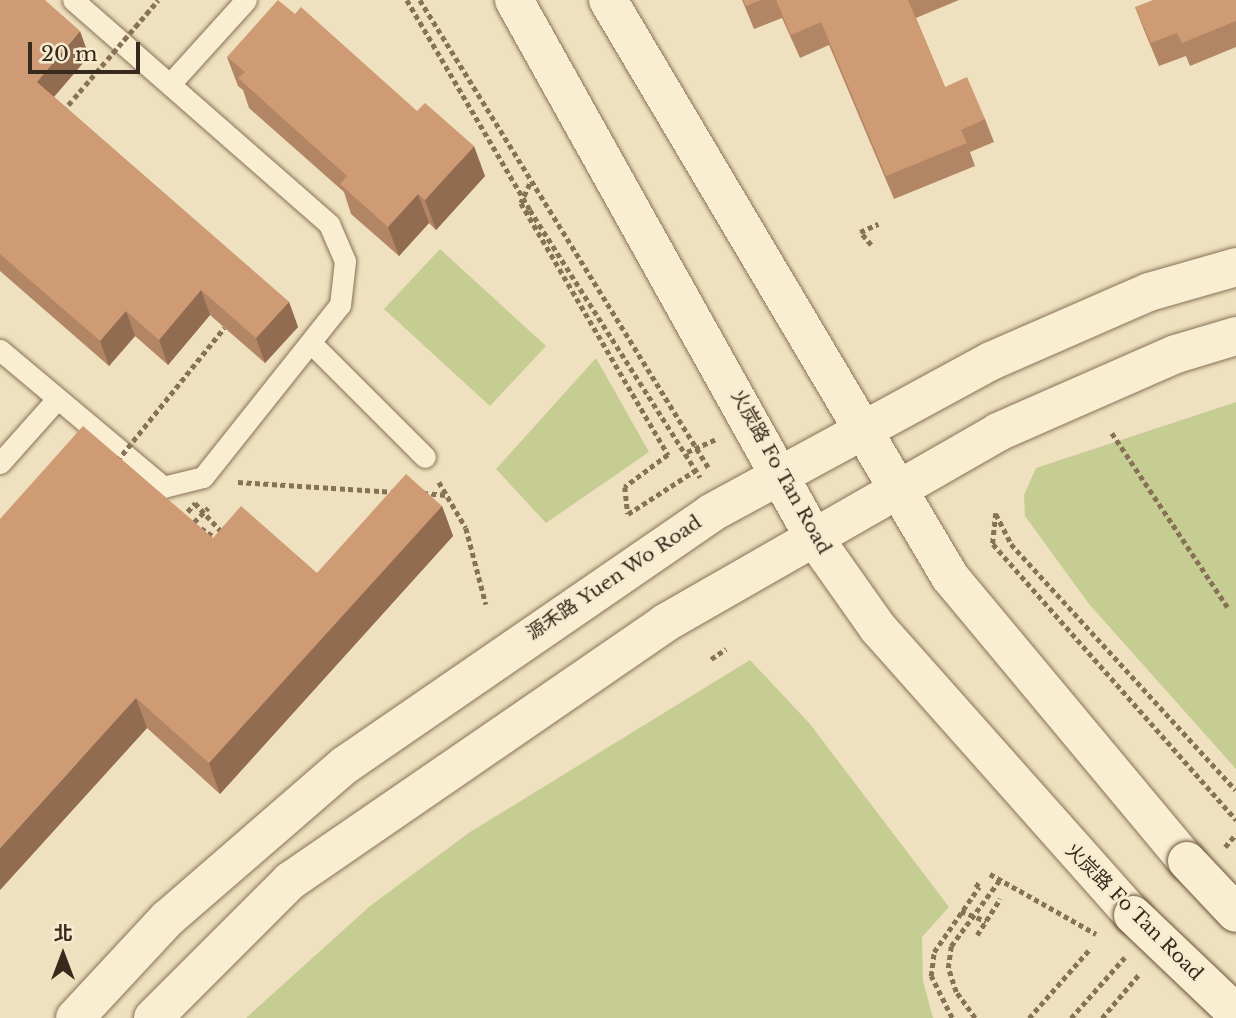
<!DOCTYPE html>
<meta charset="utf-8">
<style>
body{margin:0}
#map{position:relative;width:1236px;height:1018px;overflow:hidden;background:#efe1bf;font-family:"Libre Baskerville","Noto Sans TC",serif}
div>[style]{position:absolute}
.green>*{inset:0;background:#c6cd93}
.pier>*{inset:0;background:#efe1bf}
.path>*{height:4.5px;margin-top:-2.25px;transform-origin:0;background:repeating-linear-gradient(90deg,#887257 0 5px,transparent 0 8.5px)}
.roads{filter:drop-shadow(0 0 2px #887257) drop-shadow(0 0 2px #887257)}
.lane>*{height:21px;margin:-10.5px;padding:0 10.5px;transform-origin:10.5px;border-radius:10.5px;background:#faeed2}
.secondary>*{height:38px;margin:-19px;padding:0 19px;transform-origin:19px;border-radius:19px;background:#faeed2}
.path-bridge>*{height:4.5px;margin-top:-2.25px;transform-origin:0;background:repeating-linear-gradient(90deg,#887257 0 5px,transparent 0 8.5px)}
.bridges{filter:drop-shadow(0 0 2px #6a533a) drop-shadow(0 0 2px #6a533a)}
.secondary-bridge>*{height:38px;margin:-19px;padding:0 19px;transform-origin:19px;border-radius:19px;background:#faeed2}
.wall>*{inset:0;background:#b28564}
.shaded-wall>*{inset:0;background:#916c51}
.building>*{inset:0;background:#cf9b74}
span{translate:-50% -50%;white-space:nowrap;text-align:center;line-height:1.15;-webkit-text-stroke:5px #f6ebcf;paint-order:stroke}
.street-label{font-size:19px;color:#37291c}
.north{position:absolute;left:28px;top:920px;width:70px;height:70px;-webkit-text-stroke:5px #f6ebcf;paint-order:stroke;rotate:0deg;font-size:19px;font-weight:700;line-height:28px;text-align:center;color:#37291c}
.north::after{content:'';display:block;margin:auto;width:24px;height:32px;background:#37291c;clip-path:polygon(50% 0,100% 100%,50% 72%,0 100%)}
.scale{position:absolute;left:28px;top:42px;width:112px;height:32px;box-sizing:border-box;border:4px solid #37291c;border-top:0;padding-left:9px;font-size:21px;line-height:24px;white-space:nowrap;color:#37291c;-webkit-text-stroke:5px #f6ebcf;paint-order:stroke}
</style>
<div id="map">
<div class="green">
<i style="clip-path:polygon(440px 249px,546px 346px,490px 406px,384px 309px)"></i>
<i style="clip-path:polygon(596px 358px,649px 452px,546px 523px,496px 469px)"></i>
<i style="clip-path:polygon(1236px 402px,1236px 769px,1089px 604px,1025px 516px,1024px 495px,1036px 468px)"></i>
<i style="clip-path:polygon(750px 660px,810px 724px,949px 907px,922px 937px,923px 981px,933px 1018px,246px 1018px,370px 906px,470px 832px)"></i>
</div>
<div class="pier">
<i style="clip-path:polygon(1236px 905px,1236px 1018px,1152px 1018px,1143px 1009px)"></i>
</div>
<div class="path">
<i style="left:407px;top:0;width:243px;rotate:59.6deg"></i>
<i style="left:530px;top:210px;width:317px;rotate:57.5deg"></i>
<i style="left:420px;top:0;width:552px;rotate:58.32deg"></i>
<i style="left:530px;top:184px;width:21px;rotate:115deg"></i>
<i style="left:521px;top:203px;width:292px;rotate:59.7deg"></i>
<i style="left:668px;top:455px;width:54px;rotate:143.3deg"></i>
<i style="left:625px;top:487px;width:27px;rotate:84deg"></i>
<i style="left:628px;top:514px;width:81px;rotate:-32.9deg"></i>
<i style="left:871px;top:245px;width:17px;rotate:-130deg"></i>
<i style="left:860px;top:232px;width:20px;rotate:-24deg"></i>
<i style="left:1112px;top:433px;width:211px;rotate:56.4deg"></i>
<i style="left:687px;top:452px;width:32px;rotate:-24deg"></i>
<i style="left:238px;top:482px;width:158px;rotate:3.6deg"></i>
<i style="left:439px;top:482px;width:53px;rotate:59.6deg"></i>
<i style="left:466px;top:528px;width:79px;rotate:75.3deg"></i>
<i style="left:423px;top:493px;width:23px;rotate:5deg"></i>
<i style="left:996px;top:513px;width:31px;rotate:96deg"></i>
<i style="left:993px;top:544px;width:368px;rotate:48.6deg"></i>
<i style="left:996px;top:514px;width:34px;rotate:63deg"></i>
<i style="left:1011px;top:544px;width:333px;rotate:47.6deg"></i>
<i style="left:194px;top:522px;width:20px;rotate:-45deg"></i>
<i style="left:711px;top:659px;width:18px;rotate:-34deg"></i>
<i style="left:1225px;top:847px;width:17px;rotate:-50deg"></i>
<i style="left:990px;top:874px;width:122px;rotate:29.5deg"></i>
<i style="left:961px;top:911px;width:27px;rotate:22deg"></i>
<i style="left:977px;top:935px;width:43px;rotate:-57.4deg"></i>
<i style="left:952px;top:1018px;width:47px;rotate:-116.6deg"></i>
<i style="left:931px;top:976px;width:24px;rotate:-83deg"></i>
<i style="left:934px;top:952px;width:79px;rotate:-55.3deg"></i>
<i style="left:979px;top:887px;width:6px;rotate:-141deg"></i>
<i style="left:975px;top:1018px;width:32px;rotate:-126deg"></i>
<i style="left:956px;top:992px;width:25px;rotate:-108deg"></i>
<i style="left:948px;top:968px;width:22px;rotate:-82deg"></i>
<i style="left:951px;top:946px;width:81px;rotate:-53.6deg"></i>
<i style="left:1029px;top:1018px;width:91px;rotate:-48.6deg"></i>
<i style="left:1071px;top:1018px;width:81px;rotate:-48.5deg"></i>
<i style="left:1102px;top:1018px;width:59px;rotate:-49.8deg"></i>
</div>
<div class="roads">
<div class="lane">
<i style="left:170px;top:84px;width:113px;rotate:-47.9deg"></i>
<i style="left:311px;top:343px;width:161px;rotate:45deg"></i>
<i style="left:0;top:350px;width:213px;rotate:40deg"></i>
<i style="left:163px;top:487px;width:41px;rotate:-14deg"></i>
<i style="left:203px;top:477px;width:220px;rotate:-51.5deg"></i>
<i style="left:340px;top:305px;width:44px;rotate:-83.5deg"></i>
<i style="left:345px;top:261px;width:40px;rotate:-113.4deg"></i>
<i style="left:329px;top:224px;width:340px;rotate:-138.8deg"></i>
<i style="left:0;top:463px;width:86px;rotate:-48.3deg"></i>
</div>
<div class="secondary">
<i style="left:514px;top:0;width:614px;rotate:60.85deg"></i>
<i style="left:813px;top:536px;width:113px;rotate:54.8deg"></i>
<i style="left:878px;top:628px;width:384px;rotate:48.4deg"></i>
<i style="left:608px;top:0;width:671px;rotate:59.34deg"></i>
<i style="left:950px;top:577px;width:370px;rotate:50.2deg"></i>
<i style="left:75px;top:1018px;width:135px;rotate:-47.1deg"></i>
<i style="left:167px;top:919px;width:235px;rotate:-40.9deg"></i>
<i style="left:345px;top:765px;width:444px;rotate:-34.5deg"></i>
<i style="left:711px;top:513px;width:319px;rotate:-28.5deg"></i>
<i style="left:991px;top:361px;width:172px;rotate:-23.6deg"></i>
<i style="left:1149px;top:292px;width:91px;rotate:-16deg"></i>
<i style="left:153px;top:1018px;width:194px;rotate:-45deg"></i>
<i style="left:290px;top:881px;width:455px;rotate:-34.5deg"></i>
<i style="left:665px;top:623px;width:384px;rotate:-29.8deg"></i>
<i style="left:998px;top:432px;width:194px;rotate:-23.7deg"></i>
<i style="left:1176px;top:354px;width:63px;rotate:-16.7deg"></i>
</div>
</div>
<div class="path-bridge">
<i style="left:63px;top:111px;width:146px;rotate:-49.4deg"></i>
<i style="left:117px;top:461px;width:171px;rotate:-51.2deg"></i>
<i style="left:182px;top:518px;width:20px;rotate:-49deg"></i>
<i style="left:195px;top:503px;width:40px;rotate:47deg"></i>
<i style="left:201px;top:528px;width:18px;rotate:34deg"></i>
</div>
<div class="bridges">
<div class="secondary-bridge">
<i style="left:1187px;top:861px;width:71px;rotate:46.7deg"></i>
<i style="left:1133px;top:915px;width:142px;rotate:43.6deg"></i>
</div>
</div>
<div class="wall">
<i style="clip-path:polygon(0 0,89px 56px,54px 97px,289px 302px,298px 327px,265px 363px,210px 315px,168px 365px,135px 336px,109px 366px,0 271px)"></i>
<i style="clip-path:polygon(742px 0,959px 0,916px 18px,945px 87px,985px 119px,994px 142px,970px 152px,975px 166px,894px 199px,829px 45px,800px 58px,782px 18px,754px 29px)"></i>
<i style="clip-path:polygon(1236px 0,1236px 47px,1190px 66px,1186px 56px,1159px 66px,1144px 30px,1135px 7px)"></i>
<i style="clip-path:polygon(227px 57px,485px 176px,436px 230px,429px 223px,399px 256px,351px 214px,344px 192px,249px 108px,243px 90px,238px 86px)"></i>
<i style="clip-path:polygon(442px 506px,453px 536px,220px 794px,147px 728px,0 890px,213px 538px,317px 573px)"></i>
</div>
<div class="shaded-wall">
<i style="clip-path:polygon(80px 31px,89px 56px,46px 106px,37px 82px)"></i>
<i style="clip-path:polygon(474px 146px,485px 176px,436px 230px,425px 200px)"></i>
<i style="clip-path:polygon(418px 194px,429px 223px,399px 256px,388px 227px)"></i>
<i style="clip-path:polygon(201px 290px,210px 315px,168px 365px,159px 340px)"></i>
<i style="clip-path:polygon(289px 302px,298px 327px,265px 363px,256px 338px)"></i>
<i style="clip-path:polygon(126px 311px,135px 336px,109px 366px,100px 341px)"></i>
<i style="clip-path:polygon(442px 506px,453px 536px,220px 794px,209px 763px)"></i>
<i style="clip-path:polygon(136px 698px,147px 728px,0 890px,0 848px)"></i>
</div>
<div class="building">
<i style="clip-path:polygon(0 0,45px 0,80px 31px,37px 82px,289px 302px,256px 338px,201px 290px,159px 340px,126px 311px,100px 341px,0 254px)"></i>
<i style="clip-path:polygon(278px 0,295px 14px,301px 7px,417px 111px,425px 103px,474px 146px,425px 200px,418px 194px,388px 227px,340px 184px,347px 176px,238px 78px,245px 72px,227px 57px)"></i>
<i style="clip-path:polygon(743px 0,761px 0,746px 6px)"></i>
<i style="clip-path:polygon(776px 0,908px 0,945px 87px,967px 77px,985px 119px,961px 130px,967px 143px,886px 176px,821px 22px,791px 35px)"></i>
<i style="clip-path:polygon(1153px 0,1236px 0,1236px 21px,1182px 43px,1177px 33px,1151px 43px,1135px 7px)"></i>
<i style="clip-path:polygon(83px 426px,213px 538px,241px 506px,317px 573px,406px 474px,442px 506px,209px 763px,136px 698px,0 848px,0 519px)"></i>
</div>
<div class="street-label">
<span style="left:781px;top:472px;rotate:61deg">火炭路 Fo Tan Road</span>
<span style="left:614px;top:578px;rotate:-34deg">源禾路 Yuen Wo Road</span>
<span style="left:1134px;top:912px;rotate:45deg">火炭路 Fo Tan Road</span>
</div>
<div class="north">北</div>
<div class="scale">20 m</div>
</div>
